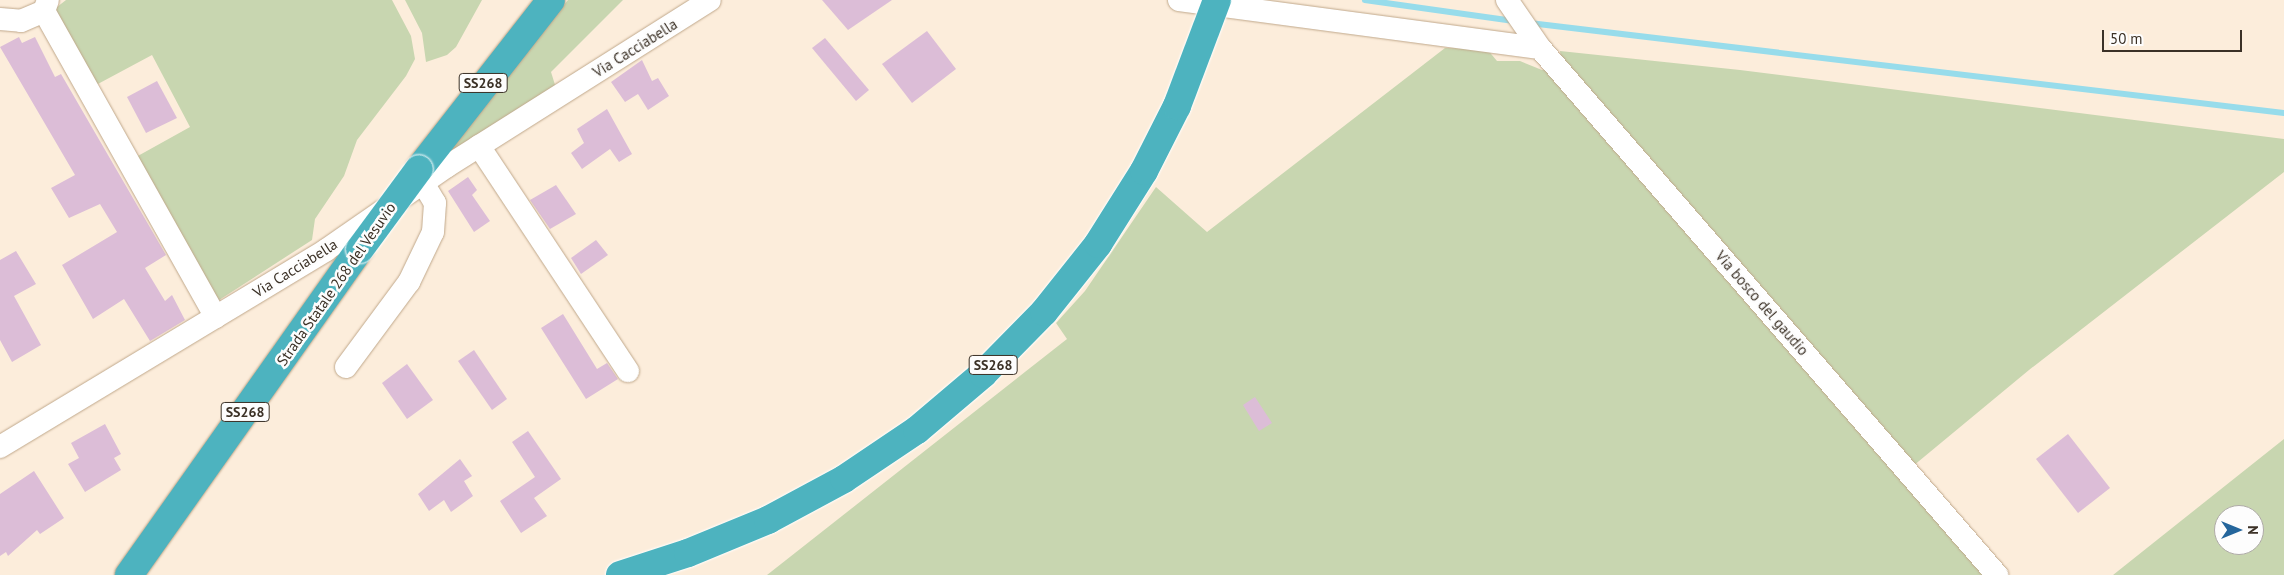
<!DOCTYPE html>
<style>
body{margin:0}
#map{position:relative;width:2284px;height:575px;overflow:hidden;background:#fceddb;font-family:"PT Sans",sans-serif}
div>[style]{position:absolute}
.green>*{inset:0;background:#c8d6b0}
.stream>*{height:5.5px;margin:-2.75px;padding:0 2.75px;transform-origin:2.75px;border-radius:2.75px;background:#97dceb}
.building>*{inset:0;background:#dcbdd7}
.roads{filter:drop-shadow(0 0 1px #c0a88b) drop-shadow(0 0 1px #c0a88b)}
.minor>*{height:22px;margin:-11px;padding:0 11px;transform-origin:11px;border-radius:11px;background:#fff}
.highway>*{height:28px;margin:-14px;padding:0 14px;transform-origin:14px;border-radius:14px;background:#4db3bf}
.bridges{filter:drop-shadow(0 0 1px #fff) drop-shadow(0 0 1px #fff)}
.highway-bridge>*{height:28px;margin:-14px;padding:0 14px;transform-origin:14px;border-radius:14px;background:#4db3bf}
span{translate:-50% -50%;white-space:nowrap;text-align:center;line-height:1.15;-webkit-text-stroke:5px #fdfdfd;paint-order:stroke}
.shield-label span{padding:1px 4px;background:#fdfdfd;border:1px solid;border-radius:4px;-webkit-text-stroke-width:0}
.shield-label{font-size:14px;color:#3b3126;font-weight:700}
.street-label{font-size:15px;color:#3b3126}
.north{position:absolute;left:2214px;top:505px;width:50px;height:50px;box-sizing:border-box;background:#fdfdfd;border:1px solid #afaba7;border-radius:50%;rotate:90deg;font-size:14px;font-weight:700;line-height:20px;text-align:center;color:#3b3126}
.north::after{content:'';display:block;margin:auto;width:18px;height:22px;background:#25669c;clip-path:polygon(50% 0,100% 100%,50% 72%,0 100%)}
.scale{position:absolute;left:2102px;top:30px;width:140px;height:22px;box-sizing:border-box;border:2px solid #3b3126;border-top:0;padding-left:6px;font-size:15px;line-height:18px;white-space:nowrap;color:#3b3126;-webkit-text-stroke:4px #fdfdfd;paint-order:stroke}
</style>
<div id="map">
<div class="green">
<i style="clip-path:polygon(66px 0,392px 0,411px 36px,415px 59px,406px 76px,357px 140px,344px 176px,315px 219px,312px 240px,216px 302px,136px 157px,190px 127px,152px 55px,96px 85px,52px 11px)"></i>
<i style="clip-path:polygon(405px 0,482px 0,456px 47px,447px 55px,426px 62px,422px 33px)"></i>
<i style="clip-path:polygon(568px 0,623px 0,551px 72px,556px 88px,432px 171px)"></i>
<i style="clip-path:polygon(1445px 48px,1487px 49px,1497px 61px,1520px 61px,1542px 70px,1550px 69px,1561px 59px,1560px 51px,1740px 70px,2284px 139px,2284px 172px,2029px 370px,1907px 471px,1995px 575px,767px 575px,1067px 339px,1056px 323px,1085px 291px,1156px 187px,1207px 232px)"></i>
<i style="clip-path:polygon(evenodd,2284px 439px,2284px 575px,2113px 575px,2162px 536px,2284px 439px,2224px 515px,2254px 515px,2254px 545px,2224px 545px,2224px 515px)"></i>
</div>
<div class="stream">
<i style="left:1365px;top:0;width:150px;rotate:8deg"></i>
<i style="left:1530px;top:23px;width:759px;rotate:6.81deg"></i>
</div>
<div class="building">
<i style="clip-path:polygon(822px 0,892px 0,848px 30px)"></i>
<i style="clip-path:polygon(927px 31px,956px 69px,912px 103px,882px 64px)"></i>
<i style="clip-path:polygon(19px 37px,22px 43px,35px 37px,55px 77px,61px 74px,166px 255px,145px 268px,165px 301px,172px 295px,185px 320px,150px 341px,124px 299px,93px 319px,62px 265px,117px 232px,100px 204px,69px 218px,51px 188px,75px 175px,0 47px)"></i>
<i style="clip-path:polygon(825px 38px,869px 90px,856px 101px,812px 48px)"></i>
<i style="clip-path:polygon(642px 60px,652px 81px,658px 78px,669px 96px,648px 110px,638px 94px,625px 102px,611px 82px)"></i>
<i style="clip-path:polygon(157px 81px,177px 118px,146px 133px,127px 97px)"></i>
<i style="clip-path:polygon(607px 109px,632px 154px,619px 162px,610px 149px,582px 169px,571px 153px,584px 143px,577px 129px)"></i>
<i style="clip-path:polygon(468px 177px,477px 190px,472px 195px,490px 221px,474px 232px,448px 191px)"></i>
<i style="clip-path:polygon(556px 185px,576px 214px,550px 229px,530px 200px)"></i>
<i style="clip-path:polygon(596px 240px,608px 255px,581px 274px,571px 258px)"></i>
<i style="clip-path:polygon(16px 251px,36px 284px,14px 296px,41px 345px,12px 362px,0 340px,0 260px)"></i>
<i style="clip-path:polygon(563px 314px,597px 369px,607px 363px,618px 379px,586px 399px,541px 328px)"></i>
<i style="clip-path:polygon(474px 350px,507px 399px,492px 410px,458px 361px)"></i>
<i style="clip-path:polygon(407px 364px,433px 400px,407px 419px,382px 383px)"></i>
<i style="clip-path:polygon(1255px 397px,1272px 423px,1259px 431px,1243px 405px)"></i>
<i style="clip-path:polygon(105px 424px,121px 454px,114px 458px,121px 470px,85px 492px,68px 464px,79px 458px,71px 443px)"></i>
<i style="clip-path:polygon(528px 431px,561px 479px,534px 498px,547px 516px,521px 533px,500px 501px,535px 477px,512px 442px)"></i>
<i style="clip-path:polygon(2068px 434px,2110px 488px,2078px 513px,2036px 459px)"></i>
<i style="clip-path:polygon(460px 459px,472px 476px,464px 481px,473px 496px,451px 512px,444px 500px,429px 511px,418px 494px)"></i>
<i style="clip-path:polygon(34px 471px,64px 518px,40px 534px,37px 530px,8px 556px,6px 552px,0 556px,0 494px)"></i>
</div>
<div class="roads">
<div class="minor">
<i style="left:48px;top:0;width:12px;rotate:110deg"></i>
<i style="left:44px;top:11px;width:351px;rotate:60.7deg"></i>
<i style="left:1179px;top:0;width:364px;rotate:7.6deg"></i>
<i style="left:1507px;top:0;width:58px;rotate:55.5deg"></i>
<i style="left:1540px;top:48px;width:698px;rotate:49.07deg"></i>
<i style="left:0;top:19px;width:21px;rotate:5deg"></i>
<i style="left:21px;top:21px;width:25px;rotate:-23deg"></i>
<i style="left:479px;top:146px;width:270px;rotate:56.5deg"></i>
<i style="left:346px;top:367px;width:106px;rotate:-53.5deg"></i>
<i style="left:409px;top:282px;width:55px;rotate:-64.4deg"></i>
<i style="left:433px;top:232px;width:29px;rotate:-86deg"></i>
<i style="left:435px;top:203px;width:23px;rotate:-121deg"></i>
<i style="left:0;top:447px;width:381px;rotate:-31.1deg"></i>
<i style="left:326px;top:250px;width:146px;rotate:-34.7deg"></i>
<i style="left:446px;top:167px;width:312px;rotate:-32.3deg"></i>
</div>
<div class="highway">
<i style="left:419px;top:169px;width:214px;rotate:-52deg"></i>
<i style="left:129px;top:575px;width:400px;rotate:-54.7deg"></i>
</div>
</div>
<div class="bridges">
<div class="highway-bridge">
<i style="left:360px;top:249px;width:99px;rotate:-53.6deg"></i>
<i style="left:620px;top:575px;width:71px;rotate:-17.9deg"></i>
<i style="left:688px;top:553px;width:87px;rotate:-22.4deg"></i>
<i style="left:768px;top:520px;width:86px;rotate:-28.3deg"></i>
<i style="left:844px;top:479px;width:88px;rotate:-33.9deg"></i>
<i style="left:917px;top:430px;width:87px;rotate:-40.3deg"></i>
<i style="left:983px;top:374px;width:87px;rotate:-45.5deg"></i>
<i style="left:1044px;top:312px;width:87px;rotate:-51.5deg"></i>
<i style="left:1098px;top:244px;width:86px;rotate:-57.8deg"></i>
<i style="left:1144px;top:171px;width:73px;rotate:-63.1deg"></i>
<i style="left:1177px;top:106px;width:113px;rotate:-69.3deg"></i>
</div>
</div>
<div class="shield-label">
<span style="left:483px;top:83px">SS268</span>
<span style="left:993px;top:365px">SS268</span>
<span style="left:245px;top:412px">SS268</span>
</div>
<div class="street-label">
<span style="left:635px;top:48px;rotate:-32deg">Via Cacciabella</span>
<span style="left:295px;top:268px;rotate:-32deg">Via Cacciabella</span>
<span style="left:336px;top:284px;rotate:-55deg">Strada Statale 268 del Vesuvio</span>
<span style="left:1762px;top:303px;rotate:49deg">Via bosco del gaudio</span>
</div>
<div class="north">N</div>
<div class="scale">50 m</div>
</div>
